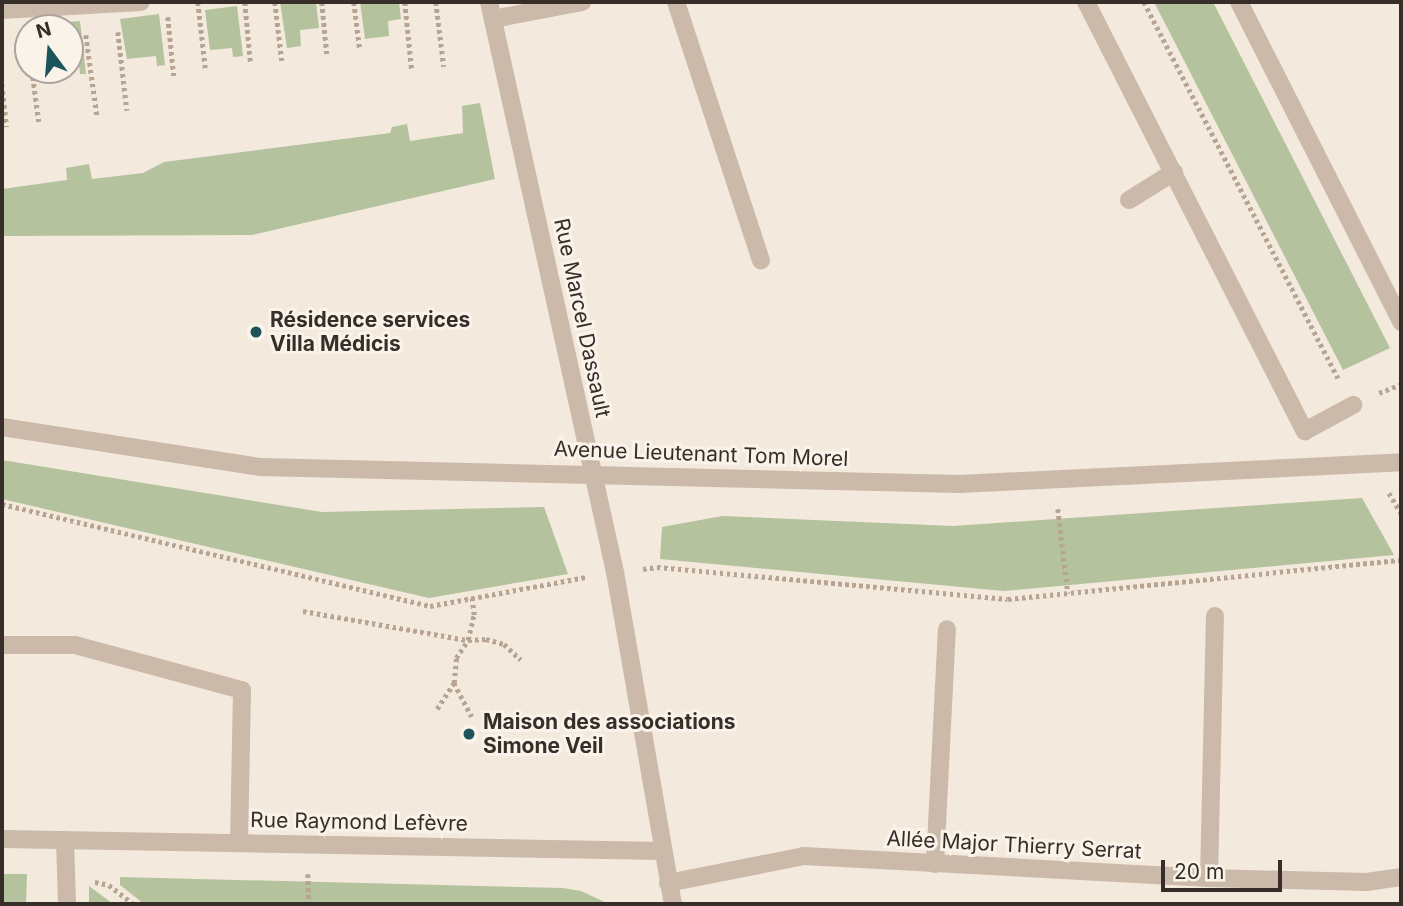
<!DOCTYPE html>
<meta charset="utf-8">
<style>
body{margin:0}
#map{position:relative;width:1403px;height:906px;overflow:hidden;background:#f3eadd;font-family:Inter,sans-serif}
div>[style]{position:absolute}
.green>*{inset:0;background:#b4c29d}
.path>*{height:4.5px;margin-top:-2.25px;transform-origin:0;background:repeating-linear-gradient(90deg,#b7a493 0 3.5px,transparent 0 7px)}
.service>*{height:18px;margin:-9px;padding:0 9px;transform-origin:9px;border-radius:9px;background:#cbbaa9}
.minor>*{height:18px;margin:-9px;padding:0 9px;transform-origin:9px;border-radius:9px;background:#cbbaa9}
.dots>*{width:19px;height:19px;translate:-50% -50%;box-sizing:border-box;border:4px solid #faf3ea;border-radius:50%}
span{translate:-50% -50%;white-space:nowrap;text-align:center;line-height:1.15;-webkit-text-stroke:6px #faf3ea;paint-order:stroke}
.street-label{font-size:21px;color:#382e29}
.poi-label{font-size:21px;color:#382e29;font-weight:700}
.left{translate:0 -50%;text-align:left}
.frame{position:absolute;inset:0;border:4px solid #382e29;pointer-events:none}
.north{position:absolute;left:14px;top:14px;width:70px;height:70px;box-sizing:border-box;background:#faf3ea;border:2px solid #aca49d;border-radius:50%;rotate:344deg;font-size:19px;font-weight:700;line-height:28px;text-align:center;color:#382e29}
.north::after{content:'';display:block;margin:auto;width:24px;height:32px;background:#1d545b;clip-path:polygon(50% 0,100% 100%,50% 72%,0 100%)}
.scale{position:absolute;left:1161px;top:860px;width:121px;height:32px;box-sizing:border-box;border:4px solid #382e29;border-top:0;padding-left:9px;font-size:21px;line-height:24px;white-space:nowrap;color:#382e29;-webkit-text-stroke:5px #faf3ea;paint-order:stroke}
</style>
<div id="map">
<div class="green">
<i style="clip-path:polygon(280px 2px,316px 2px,319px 28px,300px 30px,301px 46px,287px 48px)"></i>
<i style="clip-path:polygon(360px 2px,399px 2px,401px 19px,388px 21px,389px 36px,365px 39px)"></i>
<i style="clip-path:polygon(1154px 2px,1213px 2px,1390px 348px,1343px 370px)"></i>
<i style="clip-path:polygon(237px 6px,243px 56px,233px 57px,232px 48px,210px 50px,205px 10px)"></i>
<i style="clip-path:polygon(159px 14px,165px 65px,157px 66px,156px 56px,127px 59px,120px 19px)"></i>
<i style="clip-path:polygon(80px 21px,86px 74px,80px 74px,79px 65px,70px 65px,70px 28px,33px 28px,32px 24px)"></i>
<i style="clip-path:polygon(480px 103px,495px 179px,252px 235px,2px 236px,2px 189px,67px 180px,66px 168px,89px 164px,92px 179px,143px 173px,164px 162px,390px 133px,392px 127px,407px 124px,410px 141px,463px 133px,462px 106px)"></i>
<i style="clip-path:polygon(2px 460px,322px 512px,544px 507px,568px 574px,429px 598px,2px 499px)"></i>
<i style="clip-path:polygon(1362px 498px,1394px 555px,1004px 591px,660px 559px,662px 527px,722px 516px,953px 526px)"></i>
<i style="clip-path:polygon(2px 874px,27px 874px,26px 904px,2px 904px)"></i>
<i style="clip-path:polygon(120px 877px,563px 888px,581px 891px,609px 904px,144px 904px,120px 885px)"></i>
<i style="clip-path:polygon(89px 886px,113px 904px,89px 904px)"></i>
</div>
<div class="path">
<i style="left:198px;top:2px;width:70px;rotate:83.5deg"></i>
<i style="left:245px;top:2px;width:63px;rotate:84.6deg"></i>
<i style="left:275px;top:2px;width:59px;rotate:83.2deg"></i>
<i style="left:322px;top:2px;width:52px;rotate:84.5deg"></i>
<i style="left:354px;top:2px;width:48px;rotate:82.9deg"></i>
<i style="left:405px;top:2px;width:69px;rotate:84.2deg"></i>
<i style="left:436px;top:2px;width:65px;rotate:83deg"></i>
<i style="left:1144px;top:2px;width:425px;rotate:62.7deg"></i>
<i style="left:168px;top:17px;width:59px;rotate:84.2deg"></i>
<i style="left:118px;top:32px;width:79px;rotate:83.4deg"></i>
<i style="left:86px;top:35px;width:81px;rotate:82.2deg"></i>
<i style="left:32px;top:70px;width:52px;rotate:82.3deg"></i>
<i style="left:2px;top:84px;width:43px;rotate:83.4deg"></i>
<i style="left:1379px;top:393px;width:24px;rotate:-22deg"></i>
<i style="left:1389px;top:493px;width:23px;rotate:59deg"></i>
<i style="left:2px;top:504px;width:440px;rotate:13.4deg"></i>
<i style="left:430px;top:606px;width:159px;rotate:-10.5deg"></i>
<i style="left:1058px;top:509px;width:85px;rotate:83.2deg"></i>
<i style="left:643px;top:569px;width:14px;rotate:-8deg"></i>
<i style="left:657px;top:567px;width:352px;rotate:5.2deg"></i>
<i style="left:1008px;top:599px;width:395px;rotate:-5.7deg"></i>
<i style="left:303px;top:611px;width:168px;rotate:10deg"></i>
<i style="left:468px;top:640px;width:18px;rotate:-3deg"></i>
<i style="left:486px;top:639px;width:19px;rotate:16deg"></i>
<i style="left:504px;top:644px;width:23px;rotate:43deg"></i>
<i style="left:454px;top:683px;width:38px;rotate:62deg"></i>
<i style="left:437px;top:709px;width:31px;rotate:-57deg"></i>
<i style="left:454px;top:683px;width:25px;rotate:-85deg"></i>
<i style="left:456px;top:658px;width:22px;rotate:-56deg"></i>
<i style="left:468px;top:640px;width:26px;rotate:-77deg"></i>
<i style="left:474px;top:615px;width:17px;rotate:-97deg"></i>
<i style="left:308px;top:874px;width:30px;rotate:88deg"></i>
<i style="left:95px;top:882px;width:14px;rotate:12deg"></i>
<i style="left:109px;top:885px;width:31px;rotate:38deg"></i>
</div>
<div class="service">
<i style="left:676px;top:2px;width:272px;rotate:71.8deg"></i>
<i style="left:1086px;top:2px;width:482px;rotate:63deg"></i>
<i style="left:1305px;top:431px;width:55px;rotate:-28.4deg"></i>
<i style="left:2px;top:10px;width:139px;rotate:-3.3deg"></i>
<i style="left:493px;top:19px;width:91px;rotate:-10.8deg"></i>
<i style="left:1129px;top:200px;width:53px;rotate:-31.9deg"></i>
<i style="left:2px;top:645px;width:73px"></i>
<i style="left:75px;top:645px;width:173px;rotate:15.1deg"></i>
<i style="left:242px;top:690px;width:152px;rotate:91.1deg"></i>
<i style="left:935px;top:864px;width:235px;rotate:-87.1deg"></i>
<i style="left:1209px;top:878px;width:262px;rotate:-88.7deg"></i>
<i style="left:668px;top:883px;width:139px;rotate:-11.2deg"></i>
<i style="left:804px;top:856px;width:406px;rotate:3.1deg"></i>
<i style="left:1209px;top:878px;width:157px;rotate:1.5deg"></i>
<i style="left:1366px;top:882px;width:35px;rotate:-8deg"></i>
</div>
<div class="minor">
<i style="left:489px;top:2px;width:584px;rotate:77.54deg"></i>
<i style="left:615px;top:572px;width:337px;rotate:80.1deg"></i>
<i style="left:1239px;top:2px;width:359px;rotate:63.1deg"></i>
<i style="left:2px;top:427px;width:262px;rotate:8.8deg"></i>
<i style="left:261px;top:467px;width:698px;rotate:1.4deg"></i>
<i style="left:959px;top:484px;width:443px;rotate:-2.8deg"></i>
<i style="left:2px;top:839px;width:660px;rotate:1.04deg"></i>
<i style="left:65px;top:840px;width:64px;rotate:88.2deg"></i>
</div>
<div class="dots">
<i style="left:256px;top:332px;background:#1d545b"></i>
<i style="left:469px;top:734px;background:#1d545b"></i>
</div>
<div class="street-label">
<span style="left:582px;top:318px;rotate:78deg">Rue Marcel Dassault</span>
<span style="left:701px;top:454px;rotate:2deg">Avenue Lieutenant Tom Morel</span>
<span style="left:359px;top:822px;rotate:1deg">Rue Raymond Lefèvre</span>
<span style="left:1014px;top:845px;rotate:3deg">Allée Major Thierry Serrat</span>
</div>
<div class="poi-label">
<span class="left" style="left:270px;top:332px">Résidence services<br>Villa Médicis</span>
<span class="left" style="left:483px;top:734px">Maison des associations<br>Simone Veil</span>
</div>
<div class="frame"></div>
<div class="north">N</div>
<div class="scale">20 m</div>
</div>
